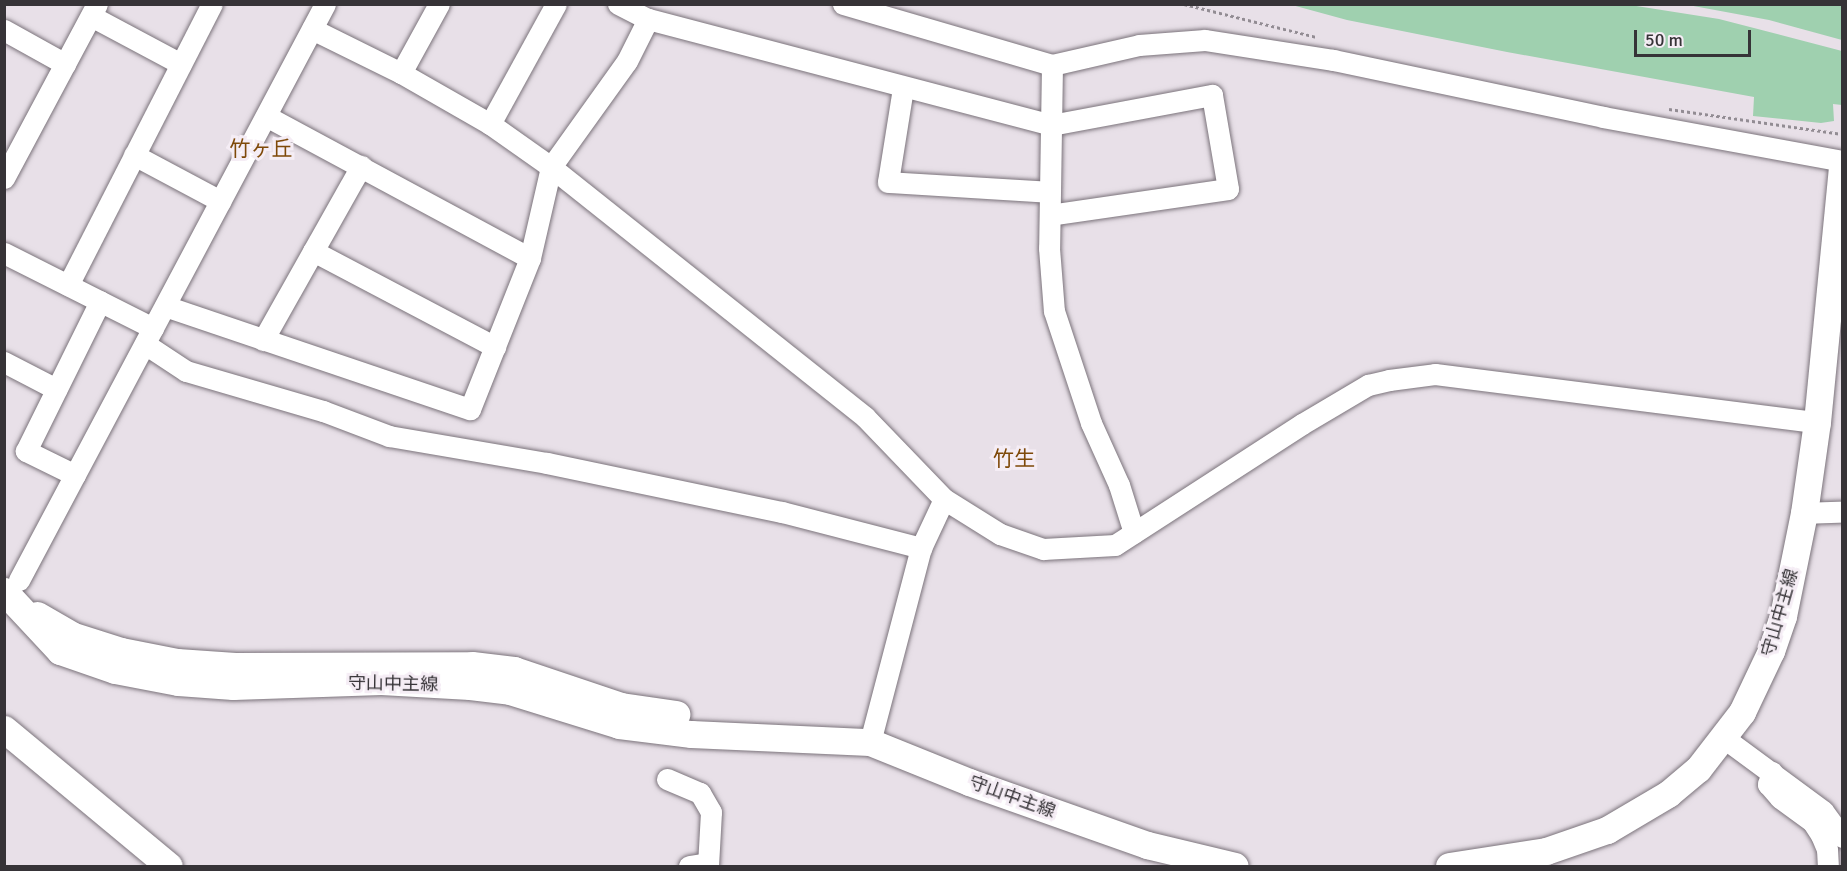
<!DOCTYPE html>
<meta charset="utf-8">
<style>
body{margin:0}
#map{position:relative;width:1847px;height:871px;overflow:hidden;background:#e8e0e8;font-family:Signika,"Noto Sans JP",sans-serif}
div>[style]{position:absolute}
.green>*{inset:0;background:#9fd0af}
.path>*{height:3px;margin-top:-1.5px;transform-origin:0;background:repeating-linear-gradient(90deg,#928c93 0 3px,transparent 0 6px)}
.roads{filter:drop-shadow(0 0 2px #7b737b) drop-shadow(0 0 2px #7b737b)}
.minor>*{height:21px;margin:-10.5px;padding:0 10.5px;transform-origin:10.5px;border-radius:10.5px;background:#fff}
.major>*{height:27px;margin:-13.5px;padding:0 13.5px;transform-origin:13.5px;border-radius:13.5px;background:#fff}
span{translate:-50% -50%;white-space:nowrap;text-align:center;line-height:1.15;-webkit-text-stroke:6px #f5edf5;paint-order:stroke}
.street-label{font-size:18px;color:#363337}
.quarter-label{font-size:21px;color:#7e4909}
.frame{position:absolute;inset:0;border:6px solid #363337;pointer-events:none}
.scale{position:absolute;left:1634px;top:30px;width:117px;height:27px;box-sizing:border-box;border:3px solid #363337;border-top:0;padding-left:8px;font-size:18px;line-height:21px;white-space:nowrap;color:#363337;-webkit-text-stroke:4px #f5edf5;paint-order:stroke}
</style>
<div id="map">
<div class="green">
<i style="clip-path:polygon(1630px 5px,1719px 19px,1842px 51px,1842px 105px,1833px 104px,1834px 121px,1821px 123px,1753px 116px,1754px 97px,1507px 52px,1347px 20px,1292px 5px)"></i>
<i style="clip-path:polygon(1688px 5px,1842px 5px,1842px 40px,1769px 20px)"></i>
</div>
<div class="path">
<i style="left:1184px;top:4px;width:136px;rotate:14deg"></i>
<i style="left:1669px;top:109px;width:175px;rotate:8.2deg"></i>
</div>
<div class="roads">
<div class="minor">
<i style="left:618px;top:4px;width:34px;rotate:27deg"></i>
<i style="left:648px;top:19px;width:417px;rotate:14.7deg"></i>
<i style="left:1051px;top:125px;width:164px;rotate:-10.6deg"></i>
<i style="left:1212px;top:95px;width:95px;rotate:80.3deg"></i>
<i style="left:1228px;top:189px;width:180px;rotate:171.7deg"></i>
<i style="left:843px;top:4px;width:218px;rotate:16.3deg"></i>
<i style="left:1052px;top:65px;width:89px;rotate:-12.9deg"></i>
<i style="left:1139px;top:45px;width:66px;rotate:-4.3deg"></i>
<i style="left:1205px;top:40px;width:130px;rotate:8.9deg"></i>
<i style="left:1333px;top:60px;width:276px;rotate:11.9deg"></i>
<i style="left:1603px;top:117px;width:243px;rotate:10.4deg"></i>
<i style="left:91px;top:16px;width:102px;rotate:28.1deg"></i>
<i style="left:312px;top:29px;width:99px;rotate:26.3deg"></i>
<i style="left:401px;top:73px;width:103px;rotate:29.8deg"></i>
<i style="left:490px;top:124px;width:75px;rotate:35.2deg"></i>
<i style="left:551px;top:167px;width:401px;rotate:38.5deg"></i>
<i style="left:865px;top:417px;width:114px;rotate:46.1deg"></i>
<i style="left:944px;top:499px;width:66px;rotate:32deg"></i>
<i style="left:1000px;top:534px;width:46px;rotate:19.2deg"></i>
<i style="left:1043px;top:549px;width:72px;rotate:-3.2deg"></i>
<i style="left:1115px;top:545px;width:223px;rotate:-32.9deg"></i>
<i style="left:1302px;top:424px;width:77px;rotate:-30.6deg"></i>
<i style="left:1368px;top:385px;width:22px;rotate:-13deg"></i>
<i style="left:1389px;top:380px;width:46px;rotate:-7.4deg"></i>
<i style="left:1435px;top:374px;width:385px;rotate:7.2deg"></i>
<i style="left:4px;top:30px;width:70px;rotate:29.1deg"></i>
<i style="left:1052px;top:65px;width:183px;rotate:90.9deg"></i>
<i style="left:1049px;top:248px;width:63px;rotate:85.5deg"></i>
<i style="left:1054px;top:311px;width:118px;rotate:71.7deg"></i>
<i style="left:1091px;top:423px;width:68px;rotate:65.7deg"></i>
<i style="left:1119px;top:485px;width:50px;rotate:72.6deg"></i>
<i style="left:401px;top:73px;width:79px;rotate:-61.2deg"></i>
<i style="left:903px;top:88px;width:95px;rotate:99.1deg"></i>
<i style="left:888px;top:182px;width:162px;rotate:3.5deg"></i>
<i style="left:266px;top:116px;width:300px;rotate:28.3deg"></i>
<i style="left:490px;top:124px;width:137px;rotate:-61.2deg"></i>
<i style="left:134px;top:155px;width:98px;rotate:28.1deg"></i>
<i style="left:4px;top:178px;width:197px;rotate:-61.9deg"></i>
<i style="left:313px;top:251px;width:206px;rotate:27.8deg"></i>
<i style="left:4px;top:253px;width:167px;rotate:26.7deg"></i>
<i style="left:68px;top:285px;width:316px;rotate:-62.9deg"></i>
<i style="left:165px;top:306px;width:322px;rotate:18.7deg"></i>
<i style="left:470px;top:409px;width:162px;rotate:-68.3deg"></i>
<i style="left:530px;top:258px;width:93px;rotate:-77deg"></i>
<i style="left:551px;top:167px;width:130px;rotate:-54.4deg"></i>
<i style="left:627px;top:61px;width:47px;rotate:-63.4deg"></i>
<i style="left:263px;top:340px;width:200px;rotate:-60.6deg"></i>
<i style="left:145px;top:344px;width:49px;rotate:33.4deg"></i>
<i style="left:186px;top:371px;width:143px;rotate:16.3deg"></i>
<i style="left:323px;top:411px;width:71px;rotate:20.7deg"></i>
<i style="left:389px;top:436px;width:160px;rotate:9.7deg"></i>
<i style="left:547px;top:463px;width:240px;rotate:11.8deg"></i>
<i style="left:782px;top:512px;width:144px;rotate:14.5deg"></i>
<i style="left:4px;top:362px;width:59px;rotate:27.4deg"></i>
<i style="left:75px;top:475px;width:55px;rotate:-153.9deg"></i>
<i style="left:26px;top:451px;width:167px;rotate:-63.7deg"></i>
<i style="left:1804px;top:513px;width:38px;rotate:-2deg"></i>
<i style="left:19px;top:580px;width:652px;rotate:-62.02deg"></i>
<i style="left:1724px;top:738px;width:123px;rotate:36.4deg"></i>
<i style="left:1823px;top:811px;width:32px;rotate:54deg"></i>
<i style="left:870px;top:742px;width:201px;rotate:-75.3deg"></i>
<i style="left:921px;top:548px;width:54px;rotate:-64.9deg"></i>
<i style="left:1772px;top:772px;width:13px;rotate:108deg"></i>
<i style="left:1768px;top:784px;width:18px;rotate:49deg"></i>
<i style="left:1780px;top:798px;width:39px;rotate:36deg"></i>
<i style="left:1812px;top:821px;width:17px;rotate:57deg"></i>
<i style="left:1821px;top:835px;width:15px;rotate:67deg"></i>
<i style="left:1827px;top:849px;width:17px;rotate:87deg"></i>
<i style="left:667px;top:779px;width:36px;rotate:23deg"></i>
<i style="left:700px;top:793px;width:22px;rotate:60deg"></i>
<i style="left:711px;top:812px;width:54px;rotate:93.2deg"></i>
<i style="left:689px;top:866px;width:19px;rotate:-9deg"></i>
</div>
<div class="major">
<i style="left:4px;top:591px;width:82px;rotate:47deg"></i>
<i style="left:60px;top:651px;width:58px;rotate:19.1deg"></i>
<i style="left:115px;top:670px;width:64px;rotate:10.8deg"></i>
<i style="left:178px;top:682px;width:55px;rotate:4.2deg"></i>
<i style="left:233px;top:686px;width:148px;rotate:-1.9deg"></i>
<i style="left:381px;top:681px;width:89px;rotate:3.2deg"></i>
<i style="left:470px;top:686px;width:40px;rotate:7.1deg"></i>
<i style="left:510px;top:691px;width:114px;rotate:17.3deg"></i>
<i style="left:619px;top:725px;width:73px;rotate:7.1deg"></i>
<i style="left:691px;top:734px;width:179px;rotate:2.6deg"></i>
<i style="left:870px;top:742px;width:107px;rotate:22deg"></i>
<i style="left:969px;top:782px;width:189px;rotate:19.5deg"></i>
<i style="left:1147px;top:845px;width:90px;rotate:13.4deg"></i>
<i style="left:37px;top:615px;width:39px;rotate:30deg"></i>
<i style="left:71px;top:635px;width:52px;rotate:17.7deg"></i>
<i style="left:121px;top:651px;width:57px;rotate:11.1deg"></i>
<i style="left:177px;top:662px;width:58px;rotate:3.9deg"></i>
<i style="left:235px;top:666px;width:237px;rotate:-0.2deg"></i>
<i style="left:472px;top:665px;width:42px;rotate:6.8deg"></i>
<i style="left:514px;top:670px;width:113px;rotate:18.6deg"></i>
<i style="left:621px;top:706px;width:56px;rotate:8.3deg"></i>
<i style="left:4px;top:729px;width:214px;rotate:39.7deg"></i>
<i style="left:1449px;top:866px;width:98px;rotate:-8.8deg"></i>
<i style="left:1546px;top:851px;width:65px;rotate:-19deg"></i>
<i style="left:1607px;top:830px;width:71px;rotate:-30.5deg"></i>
<i style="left:1668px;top:794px;width:39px;rotate:-40deg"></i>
<i style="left:1698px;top:769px;width:72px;rotate:-52.3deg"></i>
<i style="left:1742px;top:712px;width:68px;rotate:-64.6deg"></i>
<i style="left:1771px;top:651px;width:37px;rotate:-71deg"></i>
<i style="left:1783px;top:616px;width:105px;rotate:-78.5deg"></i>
<i style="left:1804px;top:513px;width:92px;rotate:-81.9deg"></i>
<i style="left:1817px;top:422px;width:258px;rotate:-84.4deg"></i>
</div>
</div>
<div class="street-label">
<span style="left:1780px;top:613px;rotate:-74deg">守山中主線</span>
<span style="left:393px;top:684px;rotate:1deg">守山中主線</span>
<span style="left:1012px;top:797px;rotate:20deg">守山中主線</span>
</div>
<div class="quarter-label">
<span style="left:261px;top:149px">竹ヶ丘</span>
<span style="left:1014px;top:459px">竹生</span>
</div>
<div class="frame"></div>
<div class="scale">50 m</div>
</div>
